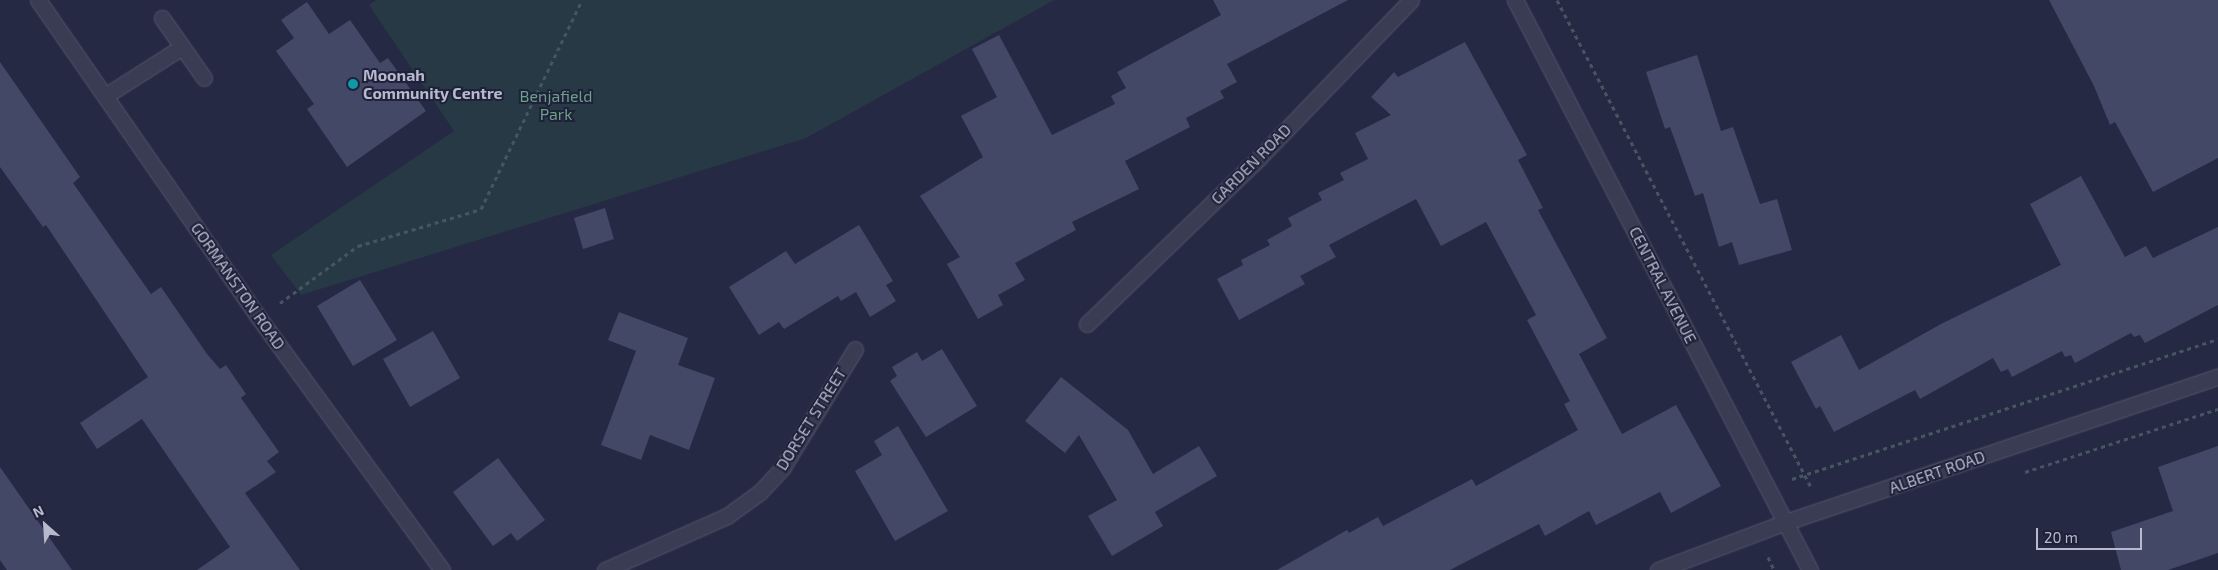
<!DOCTYPE html>
<style>
body{margin:0}
#map{position:relative;width:2218px;height:570px;overflow:hidden;background:#252944;font-family:"Exo 2",sans-serif}
div>[style]{position:absolute}
.green>*{inset:0;background:#273945}
.building>*{inset:0;background:#434866}
.path>*{height:3px;margin-top:-1.5px;transform-origin:0;background:repeating-linear-gradient(90deg,#455661 0 4px,transparent 0 8px)}
.roads{filter:drop-shadow(0 0 1px #55576d) drop-shadow(0 0 1px #55576d)}
.minor>*{height:15px;margin:-7.5px;padding:0 7.5px;transform-origin:7.5px;border-radius:7.5px;background:#393c53}
.dots>*{width:14px;height:14px;translate:-50% -50%;box-sizing:border-box;border:2px solid #1e2139;border-radius:50%}
span{translate:-50% -50%;white-space:nowrap;text-align:center;line-height:1.15;-webkit-text-stroke:4px #1e2139;paint-order:stroke}
.poi-label{font-size:16px;color:#b7b9cd;font-weight:700}
.left{translate:0 -50%;text-align:left}
.park-label{font-size:16px;color:#6c9f87}
.street-label{font-size:16px;color:#b7b9cd}
.north{position:absolute;left:20px;top:500px;width:50px;height:50px;-webkit-text-stroke:4px #1e2139;paint-order:stroke;rotate:334deg;font-size:14px;font-weight:700;line-height:20px;text-align:center;color:#b7b9cd}
.north::after{content:'';display:block;margin:auto;width:18px;height:22px;background:#b7b9cd;clip-path:polygon(50% 0,100% 100%,50% 72%,0 100%)}
.scale{position:absolute;left:2036px;top:528px;width:106px;height:22px;box-sizing:border-box;border:2px solid #b7b9cd;border-top:0;padding-left:6px;font-size:15px;line-height:18px;white-space:nowrap;color:#b7b9cd;-webkit-text-stroke:4px #1e2139;paint-order:stroke}
</style>
<div id="map">
<div class="green">
<i style="clip-path:polygon(376px 0,1054px 0,806px 138px,301px 295px,271px 255px,454px 131px,369px 5px)"></i>
</div>
<div class="building">
<i style="clip-path:polygon(1213px 0,1348px 0,1227px 64px,1237px 82px,1220px 91px,1224px 98px,1186px 118px,1190px 127px,1125px 161px,1139px 189px,1072px 222px,1076px 230px,1015px 263px,1025px 280px,998px 295px,1003px 305px,978px 319px,947px 264px,960px 257px,920px 196px,983px 157px,961px 116px,997px 97px,972px 49px,999px 35px,1052px 135px,1115px 104px,1111px 96px,1126px 88px,1117px 72px,1221px 15px)"></i>
<i style="clip-path:polygon(2049px 0,2218px 0,2218px 158px,2153px 192px,2115px 122px,2110px 125px,2094px 86px)"></i>
<i style="clip-path:polygon(307px 2px,329px 34px,350px 20px,380px 63px,388px 58px,426px 111px,347px 167px,307px 109px,314px 104px,276px 51px,294px 38px,281px 20px)"></i>
<i style="clip-path:polygon(1465px 42px,1527px 155px,1518px 160px,1543px 208px,1538px 210px,1607px 338px,1579px 354px,1622px 434px,1676px 405px,1721px 486px,1671px 513px,1660px 492px,1596px 525px,1589px 511px,1545px 536px,1539px 524px,1450px 570px,1277px 570px,1347px 530px,1349px 533px,1378px 517px,1383px 526px,1472px 479px,1476px 486px,1578px 430px,1564px 404px,1570px 401px,1527px 320px,1536px 315px,1486px 222px,1441px 246px,1416px 199px,1329px 245px,1336px 257px,1300px 276px,1305px 284px,1239px 320px,1217px 279px,1243px 265px,1241px 260px,1270px 245px,1267px 240px,1292px 226px,1288px 218px,1322px 200px,1318px 193px,1344px 180px,1340px 173px,1368px 159px,1355px 133px,1391px 115px,1371px 97px,1394px 72px,1398px 77px)"></i>
<i style="clip-path:polygon(1697px 55px,1721px 131px,1733px 127px,1760px 204px,1777px 199px,1792px 250px,1739px 265px,1732px 242px,1719px 247px,1703px 193px,1695px 196px,1670px 127px,1665px 129px,1646px 72px)"></i>
<i style="clip-path:polygon(0 62px,80px 177px,73px 183px,151px 294px,161px 287px,207px 354px,220px 369px,226px 365px,246px 394px,241px 398px,279px 452px,267px 461px,276px 472px,245px 493px,300px 570px,197px 570px,230px 547px,142px 419px,97px 449px,80px 423px,148px 377px,46px 225px,43px 227px,0 167px)"></i>
<i style="clip-path:polygon(2081px 176px,2125px 257px,2146px 246px,2153px 258px,2218px 227px,2218px 305px,2145px 343px,2140px 335px,2134px 337px,2131px 333px,2075px 363px,2071px 355px,2065px 357px,2062px 351px,2012px 377px,2008px 369px,2001px 372px,1993px 358px,1920px 399px,1915px 390px,1834px 432px,1820px 406px,1816px 409px,1791px 362px,1841px 335px,1859px 370px,1941px 324px,2061px 265px,2030px 204px)"></i>
<i style="clip-path:polygon(605px 208px,614px 239px,583px 249px,574px 218px)"></i>
<i style="clip-path:polygon(859px 225px,893px 281px,886px 285px,896px 301px,870px 317px,856px 292px,841px 301px,838px 296px,784px 329px,779px 322px,759px 335px,729px 287px,786px 251px,795px 264px)"></i>
<i style="clip-path:polygon(360px 280px,397px 340px,353px 366px,317px 306px)"></i>
<i style="clip-path:polygon(619px 312px,688px 338px,678px 365px,715px 378px,689px 450px,650px 435px,641px 460px,601px 445px,636px 351px,608px 340px)"></i>
<i style="clip-path:polygon(433px 331px,460px 378px,410px 407px,383px 359px)"></i>
<i style="clip-path:polygon(942px 349px,977px 406px,926px 437px,890px 381px,897px 376px,892px 367px,917px 352px,922px 361px)"></i>
<i style="clip-path:polygon(1061px 377px,1128px 430px,1153px 474px,1199px 446px,1217px 476px,1155px 512px,1163px 526px,1112px 556px,1088px 516px,1117px 500px,1079px 435px,1065px 453px,1025px 421px)"></i>
<i style="clip-path:polygon(898px 426px,948px 511px,895px 541px,855px 471px,882px 455px,874px 441px)"></i>
<i style="clip-path:polygon(2218px 446px,2218px 553px,2168px 570px,2121px 570px,2111px 532px,2173px 511px,2158px 467px)"></i>
<i style="clip-path:polygon(498px 458px,545px 520px,517px 541px,511px 533px,493px 546px,453px 492px)"></i>
<i style="clip-path:polygon(0 467px,72px 570px,7px 570px,0 560px)"></i>
</div>
<div class="path">
<i style="left:1557px;top:0;width:549px;rotate:62.46deg"></i>
<i style="left:280px;top:303px;width:97px;rotate:-36.2deg"></i>
<i style="left:358px;top:246px;width:128px;rotate:-16.7deg"></i>
<i style="left:481px;top:209px;width:232px;rotate:-64.2deg"></i>
<i style="left:2025px;top:472px;width:203px;rotate:-18.1deg"></i>
<i style="left:1792px;top:479px;width:448px;rotate:-18.2deg"></i>
<i style="left:1768px;top:557px;width:14px;rotate:65deg"></i>
</div>
<div class="roads">
<div class="minor">
<i style="left:38px;top:0;width:387px;rotate:55.2deg"></i>
<i style="left:259px;top:318px;width:311px;rotate:54deg"></i>
<i style="left:1515px;top:0;width:642px;rotate:62.64deg"></i>
<i style="left:162px;top:18px;width:73px;rotate:55deg"></i>
<i style="left:105px;top:96px;width:91px;rotate:-32.5deg"></i>
<i style="left:1087px;top:324px;width:239px;rotate:-44deg"></i>
<i style="left:1259px;top:158px;width:219px;rotate:-46.1deg"></i>
<i style="left:605px;top:570px;width:133px;rotate:-23.9deg"></i>
<i style="left:727px;top:516px;width:41px;rotate:-36deg"></i>
<i style="left:760px;top:492px;width:34px;rotate:-47deg"></i>
<i style="left:783px;top:467px;width:138px;rotate:-58.6deg"></i>
<i style="left:1658px;top:570px;width:137px;rotate:-20.6deg"></i>
<i style="left:1786px;top:522px;width:456px;rotate:-18.6deg"></i>
</div>
</div>
<div class="dots">
<i style="left:353px;top:84px;background:#0f9aa8"></i>
</div>
<div class="poi-label">
<span class="left" style="left:363px;top:84px">Moonah<br>Community Centre</span>
</div>
<div class="park-label">
<span style="left:556px;top:105px">Benjafield<br>Park</span>
</div>
<div class="street-label">
<span style="left:1251px;top:164px;rotate:-45deg">GARDEN ROAD</span>
<span style="left:1663px;top:285px;rotate:63deg">CENTRAL AVENUE</span>
<span style="left:238px;top:286px;rotate:55deg">GORMANSTON ROAD</span>
<span style="left:811px;top:419px;rotate:-58deg">DORSET STREET</span>
<span style="left:1937px;top:472px;rotate:-19deg">ALBERT ROAD</span>
</div>
<div class="north">N</div>
<div class="scale">20 m</div>
</div>
